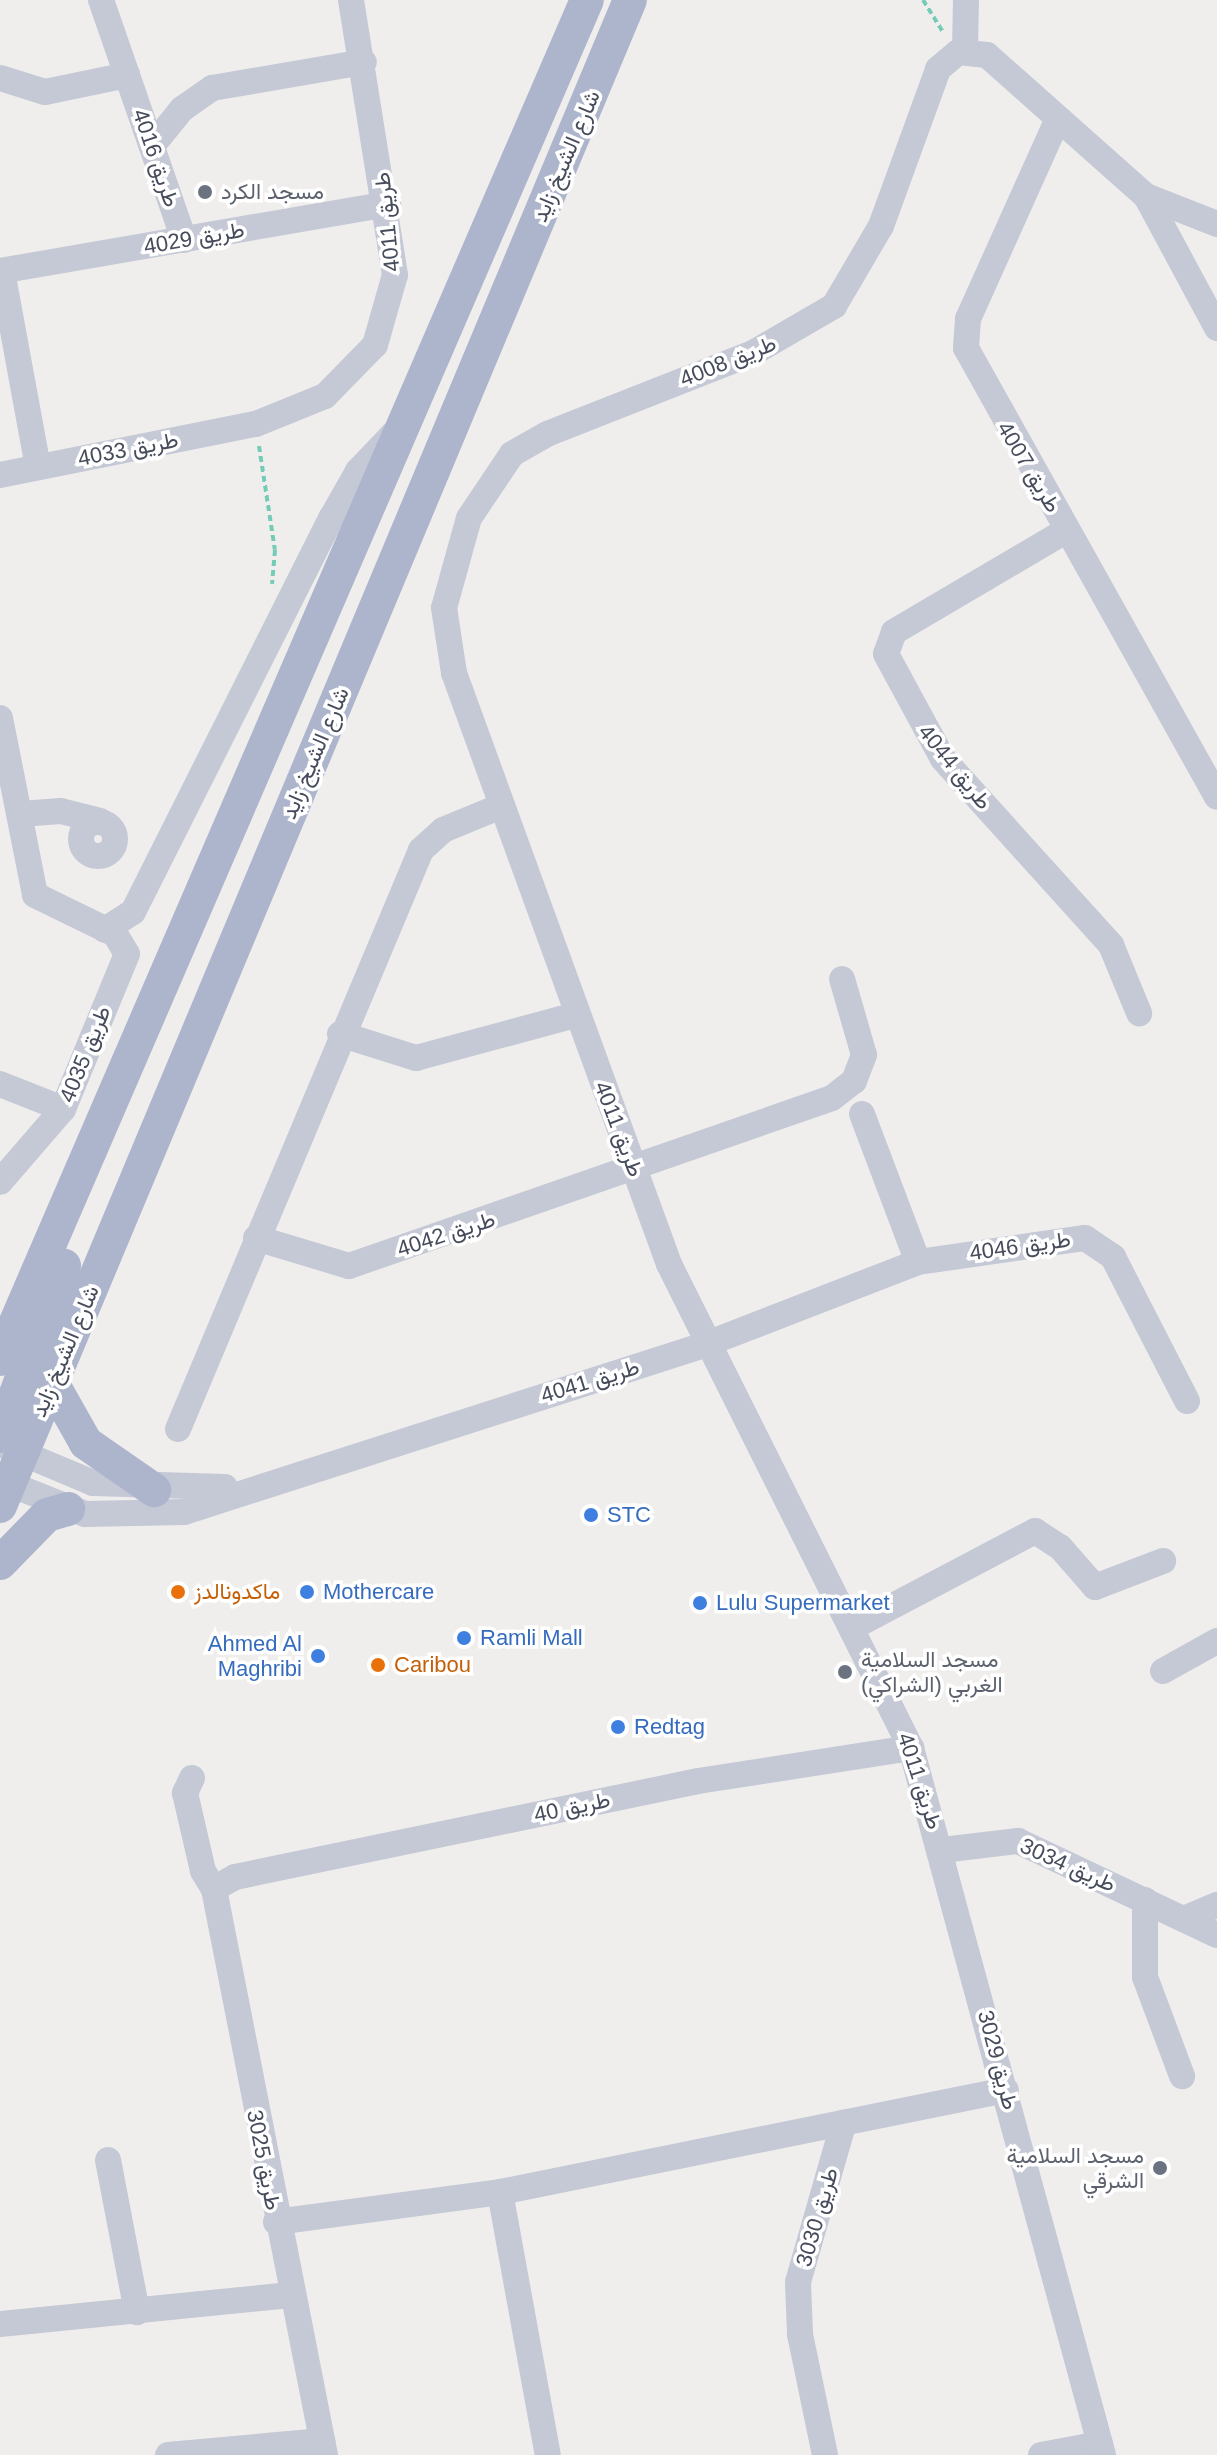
<!DOCTYPE html>
<meta charset="utf-8">
<style>
body{margin:0}
#map{position:relative;width:1217px;height:2455px;overflow:hidden;background:#f0eeed;font-family:Helvetica,Vazirmatn,sans-serif}
div>[style]{position:absolute}
.path>*{height:4px;margin-top:-2px;transform-origin:0;background:repeating-linear-gradient(90deg,#74ccb6 0 6px,transparent 0 10px)}
.minor>*{height:26px;margin:-13px;padding:0 13px;transform-origin:13px;border-radius:13px;background:#c4c9d5}
.minor>.ring{margin:-13px;padding:0;box-sizing:content-box;background:none;border:26px solid #c4c9d5;border-radius:50%}
.major>*{height:34px;margin:-17px;padding:0 17px;transform-origin:17px;border-radius:17px;background:#adb5cd}
.dots>*{width:22px;height:22px;translate:-50% -50%;box-sizing:border-box;border:4px solid #fff;border-radius:50%}
span{translate:-50% -50%;white-space:nowrap;text-align:center;line-height:1.15;-webkit-text-stroke:7px #fff;paint-order:stroke}
.street-label{font-size:22px;color:#464c5b}
.worship-label{font-size:22px;color:#5b616d}
.left{translate:0 -50%;text-align:left}
.right{translate:-100% -50%;text-align:right}
.shop-label{font-size:22px;color:#366cbe}
.food-label{font-size:22px;color:#c56008}
</style>
<div id="map">
<div class="path">
<i style="left:923px;top:0;width:38px;rotate:58deg"></i>
<i style="left:259px;top:446px;width:105px;rotate:81.3deg"></i>
<i style="left:275px;top:550px;width:34px;rotate:95deg"></i>
</div>
<div class="minor">
<i style="left:101px;top:0;width:254px;rotate:70.9deg"></i>
<i style="left:965px;top:50px;width:50px;rotate:-88.9deg"></i>
<i style="left:0;top:78px;width:47px;rotate:17.3deg"></i>
<i style="left:45px;top:92px;width:84px;rotate:-11.7deg"></i>
<i style="left:1056px;top:123px;width:215px;rotate:114.2deg"></i>
<i style="left:968px;top:319px;width:29px;rotate:94deg"></i>
<i style="left:966px;top:348px;width:514px;rotate:60.79deg"></i>
<i style="left:152px;top:146px;width:48px;rotate:-51deg"></i>
<i style="left:182px;top:109px;width:37px;rotate:-35deg"></i>
<i style="left:212px;top:88px;width:154px;rotate:-9.7deg"></i>
<i style="left:1146px;top:196px;width:76px;rotate:21.5deg"></i>
<i style="left:0;top:271px;width:394px;rotate:-9.8deg"></i>
<i style="left:2px;top:271px;width:199px;rotate:79.6deg"></i>
<i style="left:0;top:475px;width:261px;rotate:-11.3deg"></i>
<i style="left:256px;top:424px;width:74px;rotate:-22.1deg"></i>
<i style="left:325px;top:396px;width:71px;rotate:-45.6deg"></i>
<i style="left:375px;top:345px;width:73px;rotate:-74.1deg"></i>
<i style="left:395px;top:275px;width:278px;rotate:-99.1deg"></i>
<i style="left:1067px;top:530px;width:201px;rotate:149.5deg"></i>
<i style="left:894px;top:632px;width:23px;rotate:110deg"></i>
<i style="left:886px;top:654px;width:119px;rotate:61.5deg"></i>
<i style="left:943px;top:759px;width:251px;rotate:47.9deg"></i>
<i style="left:1111px;top:945px;width:74px;rotate:67.6deg"></i>
<i style="left:0;top:718px;width:180px;rotate:78.8deg"></i>
<i style="left:35px;top:895px;width:89px;rotate:26deg"></i>
<i style="left:115px;top:934px;width:23px;rotate:59deg"></i>
<i style="left:127px;top:954px;width:168px;rotate:112.4deg"></i>
<i style="left:63px;top:1109px;width:96px;rotate:130.8deg"></i>
<i style="left:20px;top:814px;width:41px;rotate:-4.2deg"></i>
<i style="left:61px;top:811px;width:40px;rotate:14.4deg"></i>
<i class="ring" style="left:81px;top:822px;width:8px;height:8px"></i>
<i style="left:105px;top:930px;width:33px;rotate:-33deg"></i>
<i style="left:133px;top:912px;width:442px;rotate:-63.3deg"></i>
<i style="left:332px;top:517px;width:53px;rotate:-60.5deg"></i>
<i style="left:358px;top:471px;width:55px;rotate:-46.5deg"></i>
<i style="left:340px;top:1034px;width:80px;rotate:17.5deg"></i>
<i style="left:416px;top:1058px;width:165px;rotate:-15.1deg"></i>
<i style="left:0;top:1084px;width:68px;rotate:21.6deg"></i>
<i style="left:862px;top:1114px;width:158px;rotate:69.3deg"></i>
<i style="left:256px;top:1238px;width:97px;rotate:16.8deg"></i>
<i style="left:349px;top:1266px;width:511px;rotate:-19.18deg"></i>
<i style="left:832px;top:1098px;width:28px;rotate:-38deg"></i>
<i style="left:854px;top:1081px;width:28px;rotate:-69deg"></i>
<i style="left:864px;top:1055px;width:79px;rotate:-106.1deg"></i>
<i style="left:178px;top:1429px;width:628px;rotate:-67.23deg"></i>
<i style="left:421px;top:850px;width:30px;rotate:-42deg"></i>
<i style="left:443px;top:830px;width:63px;rotate:-22.5deg"></i>
<i style="left:5px;top:1446px;width:95px;rotate:22.8deg"></i>
<i style="left:93px;top:1483px;width:132px;rotate:1.7deg"></i>
<i style="left:0;top:1480px;width:92px;rotate:21.8deg"></i>
<i style="left:85px;top:1514px;width:99px;rotate:-1.2deg"></i>
<i style="left:184px;top:1512px;width:546px;rotate:-17.8deg"></i>
<i style="left:704px;top:1345px;width:230px;rotate:-21.2deg"></i>
<i style="left:918px;top:1262px;width:169px;rotate:-8.2deg"></i>
<i style="left:1085px;top:1238px;width:34px;rotate:34deg"></i>
<i style="left:1113px;top:1257px;width:162px;rotate:62.8deg"></i>
<i style="left:853px;top:1627px;width:206px;rotate:-27.8deg"></i>
<i style="left:1035px;top:1531px;width:30px;rotate:33deg"></i>
<i style="left:1060px;top:1547px;width:53px;rotate:48.8deg"></i>
<i style="left:1095px;top:1587px;width:73px;rotate:-20.9deg"></i>
<i style="left:1163px;top:1671px;width:62px;rotate:-29.1deg"></i>
<i style="left:192px;top:1778px;width:17px;rotate:115deg"></i>
<i style="left:185px;top:1793px;width:80px;rotate:77deg"></i>
<i style="left:203px;top:1871px;width:21px;rotate:59deg"></i>
<i style="left:942px;top:1850px;width:77px;rotate:-6.8deg"></i>
<i style="left:1018px;top:1841px;width:220px;rotate:25.3deg"></i>
<i style="left:1145px;top:1900px;width:77px;rotate:90deg"></i>
<i style="left:1145px;top:1977px;width:106px;rotate:69.5deg"></i>
<i style="left:1186px;top:1918px;width:34px;rotate:-23deg"></i>
<i style="left:108px;top:2160px;width:155px;rotate:79.2deg"></i>
<i style="left:500px;top:2192px;width:267px;rotate:79.7deg"></i>
<i style="left:276px;top:2222px;width:226px;rotate:-7.6deg"></i>
<i style="left:500px;top:2192px;width:516px;rotate:-11.4deg"></i>
<i style="left:0;top:2324px;width:292px;rotate:-5.7deg"></i>
<i style="left:168px;top:2455px;width:155px;rotate:-5.2deg"></i>
<i style="left:325px;top:2455px;width:577px;rotate:-101.1deg"></i>
<i style="left:214px;top:1889px;width:24px;rotate:-30deg"></i>
<i style="left:235px;top:1877px;width:473px;rotate:-11.7deg"></i>
<i style="left:698px;top:1781px;width:216px;rotate:-8.8deg"></i>
<i style="left:825px;top:2455px;width:124px;rotate:-101.7deg"></i>
<i style="left:800px;top:2334px;width:52px;rotate:-92.2deg"></i>
<i style="left:798px;top:2282px;width:166px;rotate:-74deg"></i>
<i style="left:1041px;top:2455px;width:60px;rotate:-10.6deg"></i>
<i style="left:1103px;top:2455px;width:733px;rotate:-105.19deg"></i>
<i style="left:911px;top:1748px;width:541px;rotate:-116.57deg"></i>
<i style="left:669px;top:1264px;width:629px;rotate:-109.99deg"></i>
<i style="left:454px;top:673px;width:66px;rotate:-98.7deg"></i>
<i style="left:444px;top:608px;width:93px;rotate:-74.5deg"></i>
<i style="left:469px;top:518px;width:77px;rotate:-56.1deg"></i>
<i style="left:512px;top:454px;width:40px;rotate:-29.7deg"></i>
<i style="left:547px;top:434px;width:221px;rotate:-21.5deg"></i>
<i style="left:753px;top:353px;width:94px;rotate:-30.1deg"></i>
<i style="left:834px;top:306px;width:93px;rotate:-59.6deg"></i>
<i style="left:881px;top:226px;width:167px;rotate:-70deg"></i>
<i style="left:938px;top:69px;width:26px;rotate:-40deg"></i>
<i style="left:958px;top:52px;width:29px;rotate:6deg"></i>
<i style="left:987px;top:55px;width:213px;rotate:41.6deg"></i>
<i style="left:1146px;top:196px;width:150px;rotate:61.7deg"></i>
</div>
<div class="major">
<i style="left:0;top:1359px;width:1480px;rotate:-66.64deg"></i>
<i style="left:51px;top:1381px;width:71px;rotate:60.6deg"></i>
<i style="left:86px;top:1443px;width:83px;rotate:34.7deg"></i>
<i style="left:0;top:1436px;width:182px;rotate:-69.4deg"></i>
<i style="left:0;top:1506px;width:1632px;rotate:-67.3deg"></i>
<i style="left:0;top:1563px;width:67px;rotate:-45.6deg"></i>
<i style="left:47px;top:1515px;width:22px;rotate:-16deg"></i>
</div>
<div class="dots">
<i style="left:205px;top:192px;background:#6b7280"></i>
<i style="left:591px;top:1515px;background:#3f7fe0"></i>
<i style="left:178px;top:1592px;background:#e8710a"></i>
<i style="left:307px;top:1592px;background:#3f7fe0"></i>
<i style="left:700px;top:1603px;background:#3f7fe0"></i>
<i style="left:464px;top:1638px;background:#3f7fe0"></i>
<i style="left:318px;top:1656px;background:#3f7fe0"></i>
<i style="left:378px;top:1665px;background:#e8710a"></i>
<i style="left:845px;top:1672px;background:#6b7280"></i>
<i style="left:618px;top:1727px;background:#3f7fe0"></i>
<i style="left:1160px;top:2168px;background:#6b7280"></i>
</div>
<div class="street-label">
<span style="left:566px;top:156px;rotate:-67deg">شارع الشيخ زايد</span>
<span style="left:156px;top:158px;rotate:71deg">طريق 4016</span>
<span style="left:387px;top:222px;rotate:-96deg">طريق 4011</span>
<span style="left:194px;top:238px;rotate:-10deg">طريق 4029</span>
<span style="left:728px;top:361px;rotate:-22deg">طريق 4008</span>
<span style="left:128px;top:449px;rotate:-11deg">طريق 4033</span>
<span style="left:1029px;top:467px;rotate:59deg">طريق 4007</span>
<span style="left:315px;top:753px;rotate:-67deg">شارع الشيخ زايد</span>
<span style="left:955px;top:767px;rotate:51deg">طريق 4044</span>
<span style="left:85px;top:1054px;rotate:-68deg">طريق 4035</span>
<span style="left:619px;top:1129px;rotate:69deg">طريق 4011</span>
<span style="left:446px;top:1234px;rotate:-18deg">طريق 4042</span>
<span style="left:1020px;top:1246px;rotate:-8deg">طريق 4046</span>
<span style="left:65px;top:1351px;rotate:-67deg">شارع الشيخ زايد</span>
<span style="left:590px;top:1381px;rotate:-17deg">طريق 4041</span>
<span style="left:920px;top:1781px;rotate:72deg">طريق 4011</span>
<span style="left:572px;top:1807px;rotate:-12deg">طريق 40</span>
<span style="left:1068px;top:1865px;rotate:24deg">طريق 3034</span>
<span style="left:998px;top:2060px;rotate:75deg">طريق 3029</span>
<span style="left:264px;top:2160px;rotate:79deg">طريق 3025</span>
<span style="left:817px;top:2217px;rotate:-74deg">طريق 3030</span>
</div>
<div class="worship-label">
<span class="left" style="left:221px;top:192px">مسجد الكرد</span>
<span class="left" style="left:861px;top:1672px">مسجد السلامية<br>الغربي (الشراكي)</span>
<span class="right" style="left:1144px;top:2168px">مسجد السلامية<br>الشرقي</span>
</div>
<div class="shop-label">
<span class="left" style="left:607px;top:1515px">STC</span>
<span class="left" style="left:323px;top:1592px">Mothercare</span>
<span class="left" style="left:716px;top:1603px">Lulu Supermarket</span>
<span class="left" style="left:480px;top:1638px">Ramli Mall</span>
<span class="right" style="left:302px;top:1656px">Ahmed Al<br>Maghribi</span>
<span class="left" style="left:634px;top:1727px">Redtag</span>
</div>
<div class="food-label">
<span class="left" style="left:194px;top:1592px">ماكدونالدز</span>
<span class="left" style="left:394px;top:1665px">Caribou</span>
</div>
</div>
